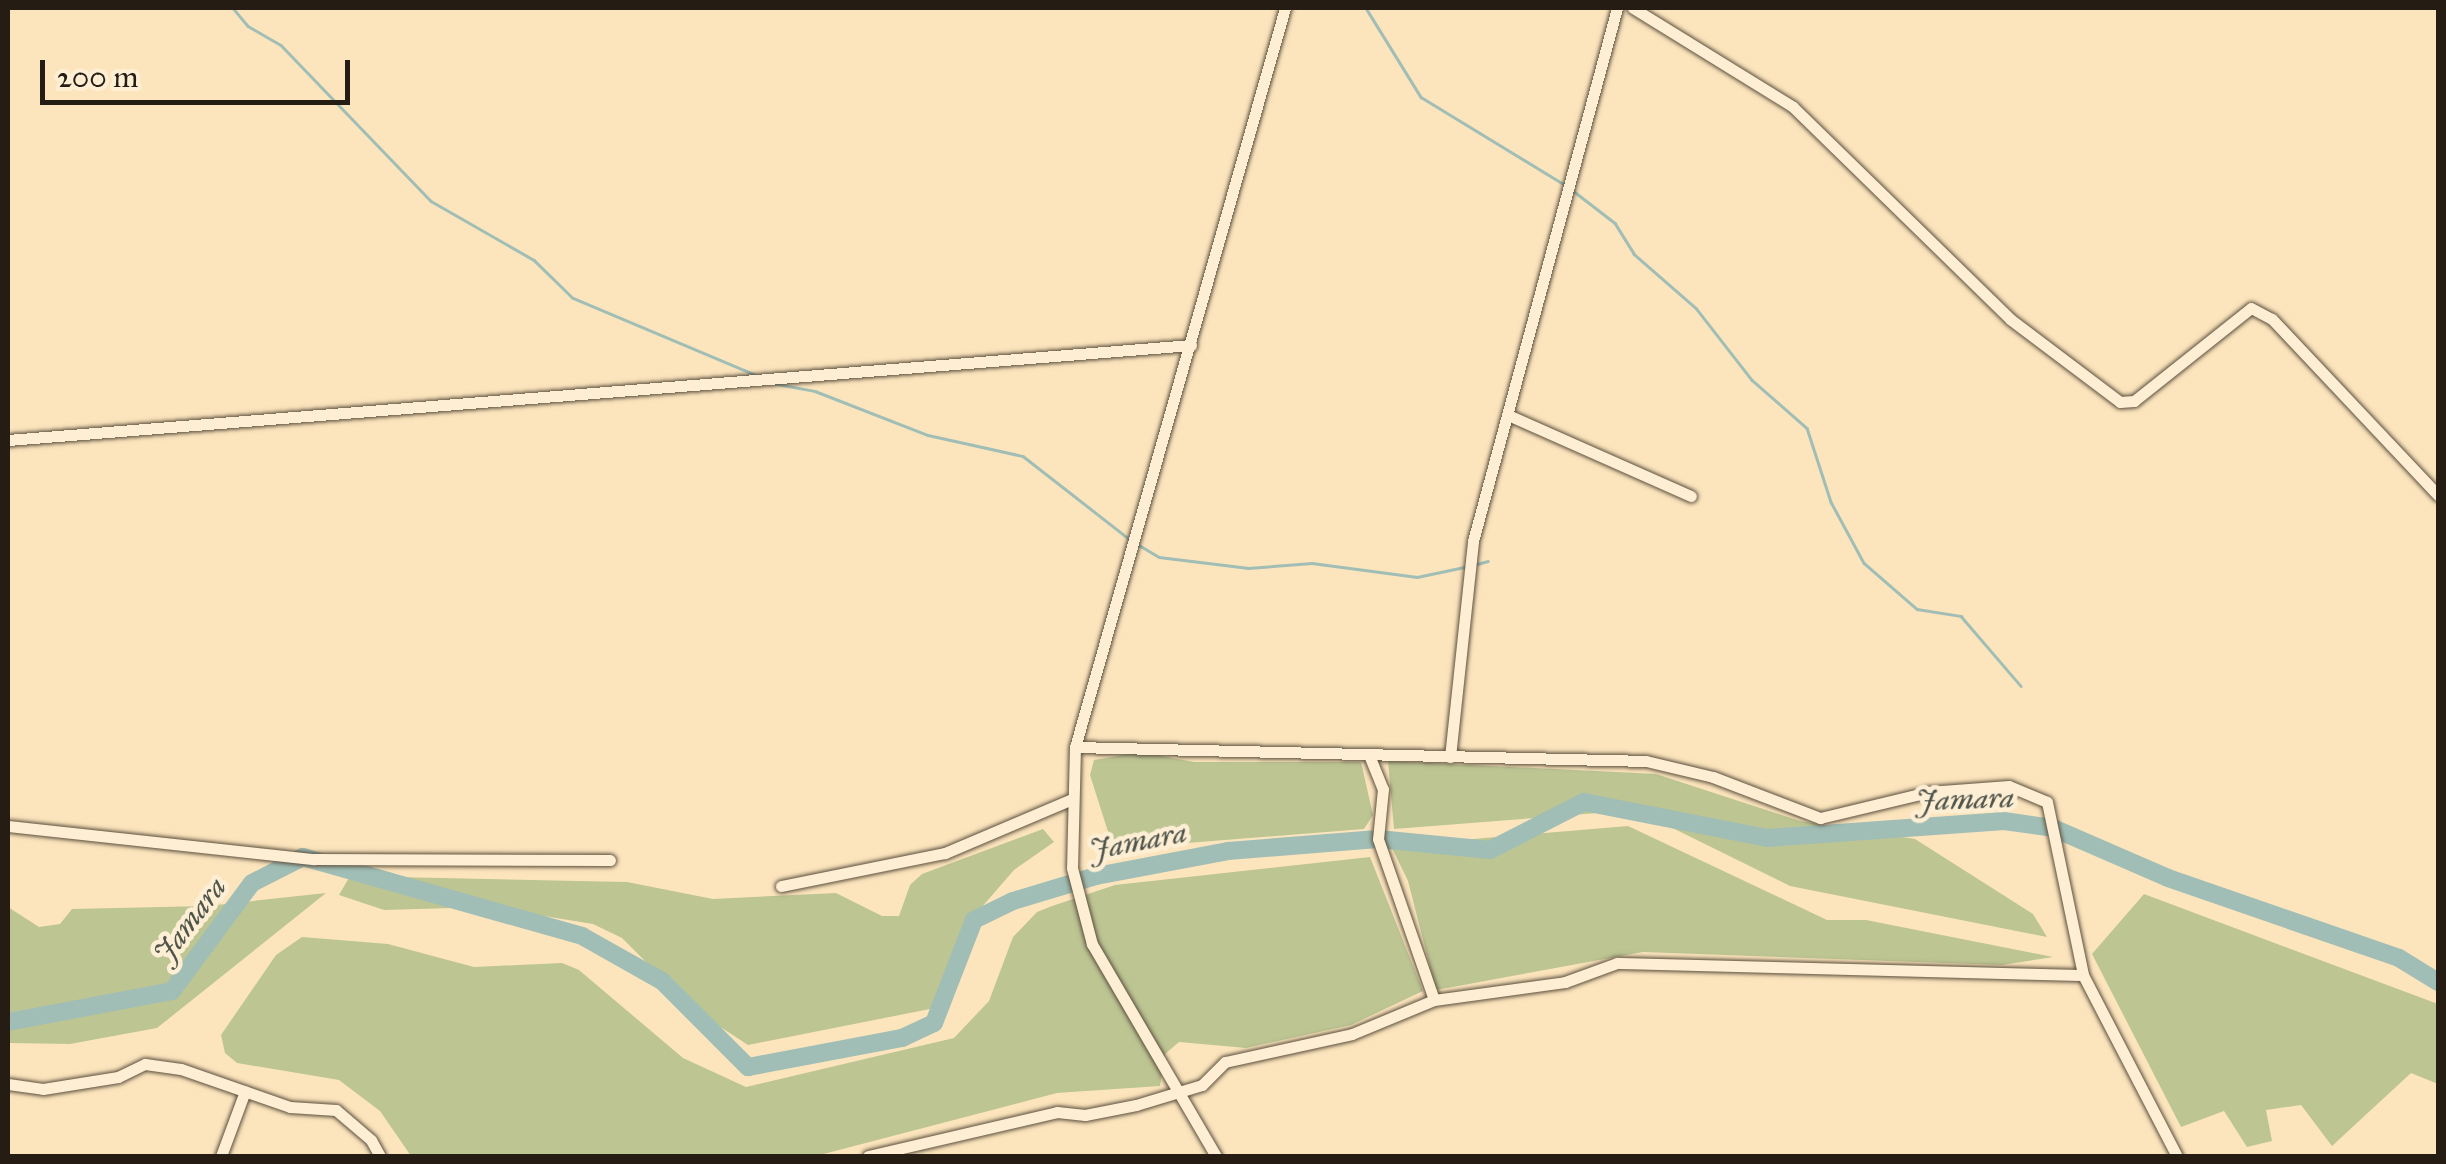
<!DOCTYPE html>
<style>
body{margin:0}
#map{position:relative;width:2446px;height:1164px;overflow:hidden;background:#fce5bd;font-family:"IM FELL Great Primer",serif}
div>[style]{position:absolute}
.green>*{inset:0;background:#bdc593}
.stream>*{height:2.5px;margin:-1.25px;padding:0 1.25px;transform-origin:1.25px;border-radius:1.25px;background:#a0beb5}
.river>*{height:18px;margin:-9px;padding:0 9px;transform-origin:9px;border-radius:9px;background:#a0beb5}
.roads{filter:drop-shadow(0 0 2px #5b4f3e) drop-shadow(0 0 2px #5b4f3e)}
.street>*{height:11px;margin:-5.5px;padding:0 5.5px;transform-origin:5.5px;border-radius:5.5px;background:#fdeed4}
span{translate:-50% -50%;white-space:nowrap;text-align:center;line-height:1.15;-webkit-text-stroke:9px #fdeed4;paint-order:stroke}
.water-label{font-size:30px;color:#50554c;font-style:italic}
.frame{position:absolute;inset:0;border:10px solid #251d14;pointer-events:none}
.scale{position:absolute;left:40px;top:60px;width:310px;height:45px;box-sizing:border-box;border:5px solid #251d14;border-top:0;padding-left:12px;font-size:30px;line-height:35px;white-space:nowrap;color:#251d14;-webkit-text-stroke:8px #fdeed4;paint-order:stroke}
</style>
<div id="map">
<div class="green">
<i style="clip-path:polygon(1141px 752px,1194px 762px,1361px 762px,1373px 815px,1364px 829px,1124px 848px,1110px 838px,1090px 775px,1094px 760px)"></i>
<i style="clip-path:polygon(1388px 761px,1656px 774px,1800px 821px,1915px 839px,2033px 914px,2047px 937px,1790px 886px,1636px 810px,1394px 829px)"></i>
<i style="clip-path:polygon(1628px 826px,1827px 920px,1866px 920px,2053px 957px,2002px 965px,1643px 952px,1436px 990px,1408px 881px,1391px 846px)"></i>
<i style="clip-path:polygon(1043px 829px,1054px 842px,1014px 870px,981px 908px,949px 972px,940px 1007px,748px 1045px,693px 1009px,622px 938px,593px 924px,487px 907px,384px 910px,339px 895px,350px 876px,627px 882px,713px 899px,836px 893px,882px 916px,899px 916px,910px 885px,922px 874px)"></i>
<i style="clip-path:polygon(1370px 857px,1423px 991px,1351px 1025px,1246px 1048px,1179px 1042px,1165px 1054px,1160px 1086px,1057px 1093px,816px 1156px,411px 1156px,380px 1111px,339px 1080px,237px 1063px,225px 1053px,221px 1035px,276px 955px,302px 937px,388px 944px,474px 967px,562px 963px,579px 970px,683px 1058px,746px 1087px,954px 1038px,989px 1001px,1013px 937px,1037px 912px,1052px 906px,1115px 885px)"></i>
<i style="clip-path:polygon(326px 893px,157px 1028px,70px 1044px,8px 1043px,8px 907px,39px 927px,60px 924px,72px 909px,207px 906px)"></i>
<i style="clip-path:polygon(2144px 894px,2438px 1004px,2438px 1084px,2411px 1073px,2332px 1146px,2301px 1105px,2266px 1110px,2272px 1141px,2247px 1147px,2224px 1111px,2181px 1127px,2092px 954px)"></i>
</div>
<div class="stream">
<i style="left:233px;top:8px;width:23px;rotate:50deg"></i>
<i style="left:248px;top:26px;width:38px;rotate:30deg"></i>
<i style="left:281px;top:45px;width:216px;rotate:46.1deg"></i>
<i style="left:431px;top:201px;width:119px;rotate:29.8deg"></i>
<i style="left:534px;top:260px;width:54px;rotate:44.3deg"></i>
<i style="left:573px;top:298px;width:199px;rotate:22.8deg"></i>
<i style="left:1366px;top:8px;width:105px;rotate:58.3deg"></i>
<i style="left:1421px;top:97px;width:169px;rotate:31.4deg"></i>
<i style="left:1571px;top:189px;width:56px;rotate:37.7deg"></i>
<i style="left:1615px;top:223px;width:36px;rotate:58deg"></i>
<i style="left:1634px;top:254px;width:82px;rotate:41.1deg"></i>
<i style="left:1696px;top:308px;width:91px;rotate:52.1deg"></i>
<i style="left:1752px;top:380px;width:73px;rotate:41.1deg"></i>
<i style="left:1807px;top:428px;width:78px;rotate:72deg"></i>
<i style="left:1831px;top:502px;width:69px;rotate:61.6deg"></i>
<i style="left:1864px;top:563px;width:70px;rotate:41deg"></i>
<i style="left:1917px;top:609px;width:45px;rotate:9deg"></i>
<i style="left:1961px;top:616px;width:92px;rotate:49.4deg"></i>
<i style="left:772px;top:383px;width:44px;rotate:10.5deg"></i>
<i style="left:815px;top:391px;width:121px;rotate:21.3deg"></i>
<i style="left:928px;top:435px;width:97px;rotate:12.5deg"></i>
<i style="left:1023px;top:456px;width:133px;rotate:38deg"></i>
<i style="left:1139px;top:545px;width:23px;rotate:31deg"></i>
<i style="left:1159px;top:557px;width:90px;rotate:7deg"></i>
<i style="left:1248px;top:568px;width:64px;rotate:-4.5deg"></i>
<i style="left:1312px;top:563px;width:106px;rotate:7.6deg"></i>
<i style="left:1417px;top:577px;width:48px;rotate:-12deg"></i>
<i style="left:1477px;top:564px;width:11px;rotate:-15deg"></i>
</div>
<div class="river">
<i style="left:8px;top:1022px;width:167px;rotate:-10.7deg"></i>
<i style="left:172px;top:991px;width:134px;rotate:-53.5deg"></i>
<i style="left:252px;top:883px;width:57px;rotate:-27deg"></i>
<i style="left:303px;top:857px;width:290px;rotate:15.8deg"></i>
<i style="left:582px;top:936px;width:92px;rotate:29.4deg"></i>
<i style="left:662px;top:981px;width:122px;rotate:45deg"></i>
<i style="left:748px;top:1067px;width:157px;rotate:-10.7deg"></i>
<i style="left:902px;top:1038px;width:35px;rotate:-25deg"></i>
<i style="left:934px;top:1023px;width:110px;rotate:-68.8deg"></i>
<i style="left:974px;top:920px;width:43px;rotate:-26deg"></i>
<i style="left:1013px;top:901px;width:87px;rotate:-16.8deg"></i>
<i style="left:1096px;top:876px;width:134px;rotate:-10.7deg"></i>
<i style="left:1228px;top:851px;width:150px;rotate:-4.6deg"></i>
<i style="left:1378px;top:839px;width:113px;rotate:5.6deg"></i>
<i style="left:1490px;top:850px;width:106px;rotate:-27.1deg"></i>
<i style="left:1584px;top:802px;width:187px;rotate:11.1deg"></i>
<i style="left:1768px;top:838px;width:237px;rotate:-4.1deg"></i>
<i style="left:2004px;top:821px;width:49px;rotate:8.1deg"></i>
<i style="left:2053px;top:828px;width:125px;rotate:23.5deg"></i>
<i style="left:2168px;top:878px;width:244px;rotate:19.1deg"></i>
<i style="left:2399px;top:958px;width:46px;rotate:31.6deg"></i>
</div>
<div class="roads">
<div class="street">
<i style="left:1285px;top:8px;width:768px;rotate:105.86deg"></i>
<i style="left:1075px;top:747px;width:571px;rotate:1.4deg"></i>
<i style="left:1646px;top:761px;width:69px;rotate:13.4deg"></i>
<i style="left:1713px;top:777px;width:115px;rotate:21deg"></i>
<i style="left:1820px;top:818px;width:111px;rotate:-13.5deg"></i>
<i style="left:1928px;top:792px;width:81px;rotate:-4.2deg"></i>
<i style="left:2009px;top:786px;width:41px;rotate:22.8deg"></i>
<i style="left:2047px;top:802px;width:177px;rotate:78.2deg"></i>
<i style="left:2083px;top:975px;width:204px;rotate:62.6deg"></i>
<i style="left:1633px;top:8px;width:188px;rotate:31.7deg"></i>
<i style="left:1793px;top:107px;width:303px;rotate:44.3deg"></i>
<i style="left:2010px;top:319px;width:138px;rotate:37deg"></i>
<i style="left:2120px;top:402px;width:14px;rotate:-4deg"></i>
<i style="left:2134px;top:401px;width:149px;rotate:-38.5deg"></i>
<i style="left:2251px;top:308px;width:24px;rotate:28deg"></i>
<i style="left:2272px;top:319px;width:242px;rotate:46.7deg"></i>
<i style="left:1508px;top:415px;width:200px;rotate:23.9deg"></i>
<i style="left:8px;top:440px;width:1187px;rotate:-4.59deg"></i>
<i style="left:1075px;top:747px;width:121px;rotate:91.4deg"></i>
<i style="left:1072px;top:868px;width:79px;rotate:75.3deg"></i>
<i style="left:1092px;top:944px;width:246px;rotate:59.7deg"></i>
<i style="left:1369px;top:755px;width:37px;rotate:68deg"></i>
<i style="left:1383px;top:789px;width:50px;rotate:95.7deg"></i>
<i style="left:1378px;top:839px;width:170px;rotate:70.8deg"></i>
<i style="left:1450px;top:757px;width:217px;rotate:-83.9deg"></i>
<i style="left:1473px;top:541px;width:552px;rotate:-74.88deg"></i>
<i style="left:8px;top:826px;width:308px;rotate:6.2deg"></i>
<i style="left:314px;top:859px;width:296px;rotate:0.2deg"></i>
<i style="left:781px;top:886px;width:167px;rotate:-11.4deg"></i>
<i style="left:945px;top:853px;width:138px;rotate:-23deg"></i>
<i style="left:8px;top:1084px;width:35px;rotate:8deg"></i>
<i style="left:43px;top:1089px;width:76px;rotate:-9.1deg"></i>
<i style="left:118px;top:1077px;width:30px;rotate:-26deg"></i>
<i style="left:145px;top:1064px;width:36px;rotate:8deg"></i>
<i style="left:181px;top:1069px;width:115px;rotate:19.2deg"></i>
<i style="left:290px;top:1107px;width:46px;rotate:3.7deg"></i>
<i style="left:336px;top:1110px;width:46px;rotate:40.6deg"></i>
<i style="left:371px;top:1140px;width:18px;rotate:61deg"></i>
<i style="left:221px;top:1156px;width:69px;rotate:-69.7deg"></i>
<i style="left:868px;top:1156px;width:194px;rotate:-13.1deg"></i>
<i style="left:1057px;top:1112px;width:28px;rotate:6deg"></i>
<i style="left:1085px;top:1115px;width:52px;rotate:-11.1deg"></i>
<i style="left:1136px;top:1105px;width:69px;rotate:-16.9deg"></i>
<i style="left:1202px;top:1085px;width:33px;rotate:-45deg"></i>
<i style="left:1225px;top:1062px;width:130px;rotate:-12.4deg"></i>
<i style="left:1352px;top:1034px;width:89px;rotate:-22.5deg"></i>
<i style="left:1434px;top:1000px;width:132px;rotate:-7.8deg"></i>
<i style="left:1565px;top:982px;width:55px;rotate:-20.1deg"></i>
<i style="left:1617px;top:963px;width:466px;rotate:1.5deg"></i>
</div>
</div>
<div class="water-label">
<span style="left:1965px;top:799px;rotate:-2deg">Jamara</span>
<span style="left:1138px;top:841px;rotate:-11deg">Jamara</span>
<span style="left:190px;top:920px;rotate:-53deg">Jamara</span>
</div>
<div class="frame"></div>
<div class="scale">200 m</div>
</div>
